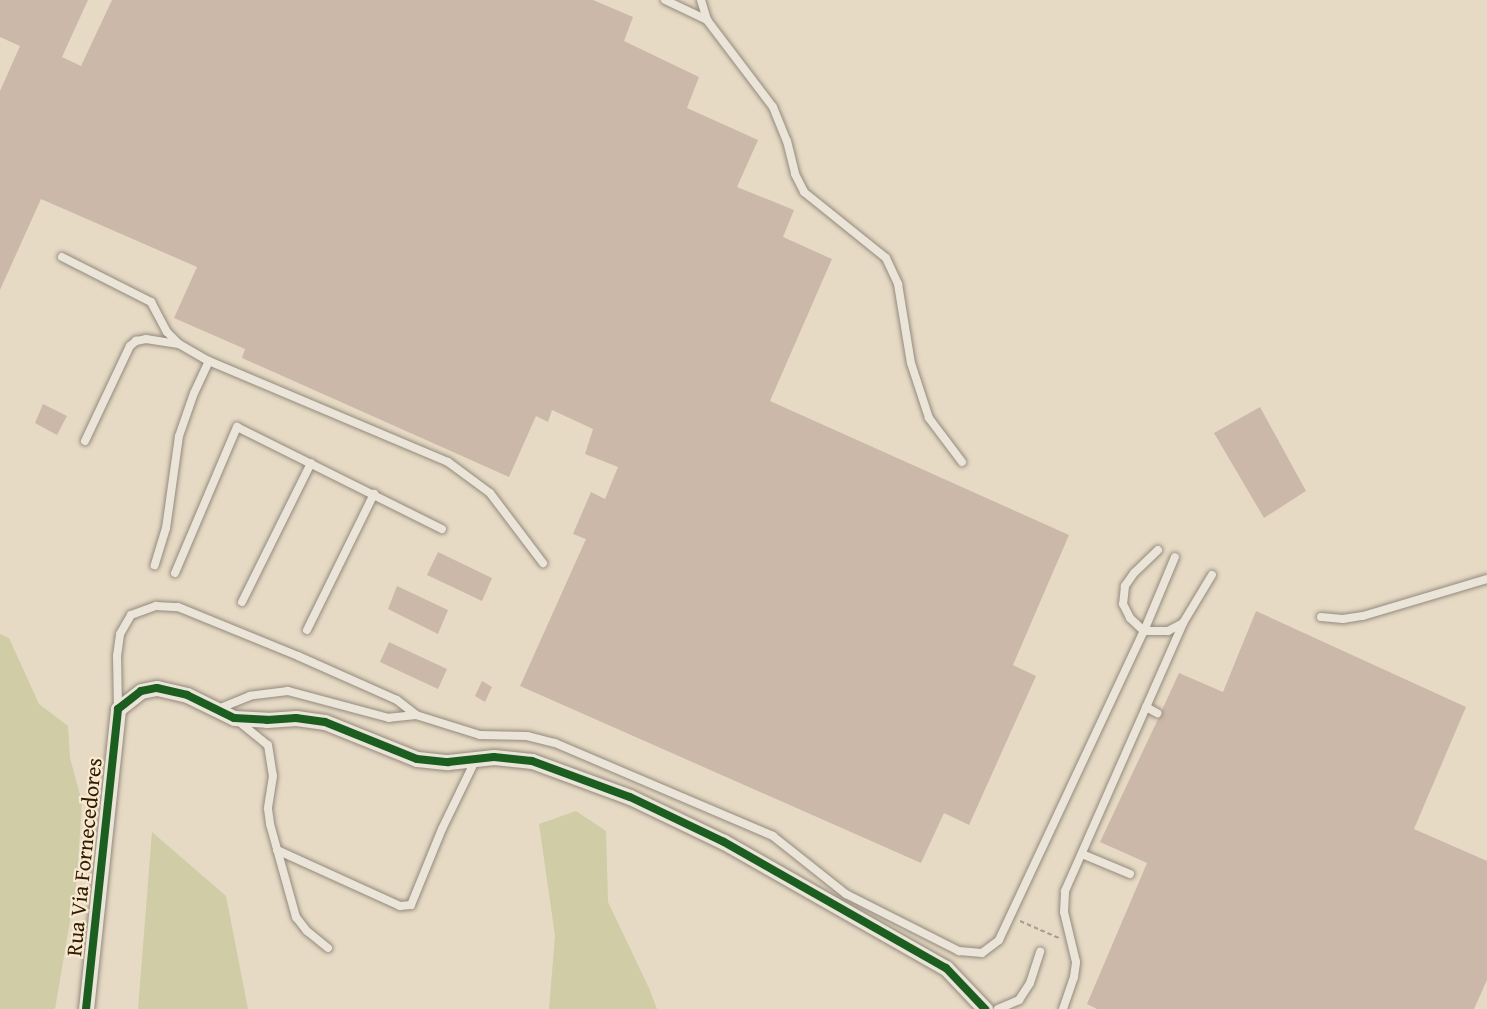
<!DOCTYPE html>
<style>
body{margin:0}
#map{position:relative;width:1487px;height:1009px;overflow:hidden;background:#e6dac5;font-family:"Gentium Book Plus",serif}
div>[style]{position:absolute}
.green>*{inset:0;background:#cfcca6}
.building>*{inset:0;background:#ccb8a8}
.path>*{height:2px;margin-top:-1px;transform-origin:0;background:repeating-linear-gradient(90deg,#a59e94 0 4.5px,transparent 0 7.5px)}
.roads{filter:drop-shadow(0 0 2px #948a7b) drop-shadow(0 0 2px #948a7b)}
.lane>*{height:8px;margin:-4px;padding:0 4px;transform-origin:4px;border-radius:4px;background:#eae4d9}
.street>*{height:15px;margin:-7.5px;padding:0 7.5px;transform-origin:7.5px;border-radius:7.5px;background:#eae4d9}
.cycleway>*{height:8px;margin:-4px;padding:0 4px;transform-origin:4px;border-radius:4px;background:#1b5e20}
span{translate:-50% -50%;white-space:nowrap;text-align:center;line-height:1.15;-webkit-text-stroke:4.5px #f7ead1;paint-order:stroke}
.street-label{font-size:22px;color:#321b00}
</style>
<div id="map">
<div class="green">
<i style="clip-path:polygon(0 634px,9px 638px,39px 704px,68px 726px,70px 758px,82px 802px,77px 880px,55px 1009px,0 1009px)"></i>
<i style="clip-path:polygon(576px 811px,606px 831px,608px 902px,649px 988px,657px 1009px,549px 1009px,555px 936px,539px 824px)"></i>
<i style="clip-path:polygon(152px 832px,226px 896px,248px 1009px,138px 1009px)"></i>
</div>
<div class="building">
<i style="clip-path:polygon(0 0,88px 0,62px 57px,81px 66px,112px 0,593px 0,633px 17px,624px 41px,699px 77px,687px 108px,758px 140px,737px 187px,794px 210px,783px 237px,832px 259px,770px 401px,1069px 535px,1013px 665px,1036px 676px,969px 825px,944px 813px,921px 863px,520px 686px,586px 539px,573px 534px,591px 492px,605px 499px,618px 467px,585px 454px,593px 429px,552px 410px,548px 422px,536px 416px,509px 477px,242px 358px,245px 349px,174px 318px,197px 267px,41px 199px,0 290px,0 91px,20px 46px,0 37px)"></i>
<i style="clip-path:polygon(43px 404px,67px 416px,57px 435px,35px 423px)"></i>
<i style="clip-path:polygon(1260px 407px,1306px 491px,1264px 518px,1214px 433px)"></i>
<i style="clip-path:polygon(438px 552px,492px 578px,482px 601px,427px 575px)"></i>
<i style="clip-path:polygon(397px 586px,448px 610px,438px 634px,388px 609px)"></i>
<i style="clip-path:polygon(1256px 611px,1466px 707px,1414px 829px,1487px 861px,1487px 980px,1474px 1009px,1097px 1009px,1087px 1004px,1147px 863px,1100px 842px,1158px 719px,1162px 715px,1162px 710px,1179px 673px,1223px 692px)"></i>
<i style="clip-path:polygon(389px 642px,447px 669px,438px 689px,380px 662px)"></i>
<i style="clip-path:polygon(482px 681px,492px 687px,485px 702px,475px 696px)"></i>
</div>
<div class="path">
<i style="left:1020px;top:921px;width:43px;rotate:23.6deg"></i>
</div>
<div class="roads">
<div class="lane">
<i style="left:665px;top:0;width:47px;rotate:25.5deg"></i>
<i style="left:701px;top:0;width:21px;rotate:73deg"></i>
<i style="left:707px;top:20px;width:109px;rotate:52.8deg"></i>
<i style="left:773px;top:107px;width:37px;rotate:68deg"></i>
<i style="left:787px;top:141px;width:34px;rotate:76deg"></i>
<i style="left:795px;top:174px;width:20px;rotate:63deg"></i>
<i style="left:804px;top:192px;width:105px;rotate:38.8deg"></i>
<i style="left:886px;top:258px;width:29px;rotate:65deg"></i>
<i style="left:898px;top:284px;width:80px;rotate:80.7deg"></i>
<i style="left:911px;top:363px;width:58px;rotate:71.9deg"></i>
<i style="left:929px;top:418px;width:55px;rotate:53.1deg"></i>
<i style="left:62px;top:257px;width:100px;rotate:26.8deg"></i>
<i style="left:151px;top:302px;width:34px;rotate:62deg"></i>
<i style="left:167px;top:332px;width:17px;rotate:45deg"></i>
<i style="left:179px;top:344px;width:34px;rotate:30deg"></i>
<i style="left:209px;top:361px;width:35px;rotate:115deg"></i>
<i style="left:194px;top:393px;width:46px;rotate:109.2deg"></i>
<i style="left:179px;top:436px;width:93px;rotate:98deg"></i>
<i style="left:166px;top:528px;width:39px;rotate:107deg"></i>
<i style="left:209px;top:361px;width:259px;rotate:22.9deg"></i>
<i style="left:448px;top:462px;width:52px;rotate:36.4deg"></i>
<i style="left:490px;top:493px;width:88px;rotate:52.9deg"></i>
<i style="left:85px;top:441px;width:105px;rotate:-64.7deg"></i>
<i style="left:130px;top:346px;width:8px;rotate:-40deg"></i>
<i style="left:136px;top:341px;width:10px;rotate:-11deg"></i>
<i style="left:146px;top:339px;width:33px;rotate:9deg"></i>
<i style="left:1158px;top:550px;width:33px;rotate:136deg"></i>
<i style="left:1134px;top:573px;width:16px;rotate:125deg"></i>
<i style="left:1125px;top:586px;width:18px;rotate:96deg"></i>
<i style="left:1123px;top:604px;width:16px;rotate:63deg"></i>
<i style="left:1130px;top:618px;width:19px;rotate:43deg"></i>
<i style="left:1144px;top:631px;width:24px"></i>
<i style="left:1168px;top:631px;width:17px;rotate:-28deg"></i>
<i style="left:1183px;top:623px;width:56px;rotate:-58.9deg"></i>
<i style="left:175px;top:573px;width:159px;rotate:-67deg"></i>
<i style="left:237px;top:427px;width:229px;rotate:26.5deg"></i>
<i style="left:242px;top:602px;width:155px;rotate:-63.6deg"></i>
<i style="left:1321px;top:617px;width:22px;rotate:5deg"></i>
<i style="left:1343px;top:619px;width:20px;rotate:-9deg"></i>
<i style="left:1363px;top:616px;width:129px;rotate:-16.6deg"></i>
<i style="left:307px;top:630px;width:152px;rotate:-63.8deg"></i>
<i style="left:1146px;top:707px;width:13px;rotate:29deg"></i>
<i style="left:118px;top:708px;width:52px;rotate:-91.1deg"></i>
<i style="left:117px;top:656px;width:22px;rotate:-82deg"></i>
<i style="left:120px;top:634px;width:22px;rotate:-60deg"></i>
<i style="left:131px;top:615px;width:27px;rotate:-20deg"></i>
<i style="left:156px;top:606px;width:22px;rotate:3deg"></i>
<i style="left:178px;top:607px;width:130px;rotate:22.2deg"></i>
<i style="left:298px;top:656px;width:108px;rotate:24deg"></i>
<i style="left:397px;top:700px;width:24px;rotate:38deg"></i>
<i style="left:416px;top:715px;width:27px;rotate:174deg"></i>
<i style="left:389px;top:718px;width:105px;rotate:-165deg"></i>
<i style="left:288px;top:691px;width:38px;rotate:173deg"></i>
<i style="left:250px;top:696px;width:35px;rotate:158deg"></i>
<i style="left:416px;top:715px;width:67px;rotate:17.4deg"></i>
<i style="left:480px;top:735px;width:47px;rotate:1.2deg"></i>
<i style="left:527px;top:736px;width:29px;rotate:14deg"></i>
<i style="left:555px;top:743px;width:237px;rotate:23.1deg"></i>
<i style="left:773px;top:836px;width:93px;rotate:38.5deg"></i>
<i style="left:846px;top:894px;width:127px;rotate:26.8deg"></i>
<i style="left:959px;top:951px;width:23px;rotate:5deg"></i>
<i style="left:982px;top:953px;width:21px;rotate:-37deg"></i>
<i style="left:999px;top:940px;width:341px;rotate:-64.9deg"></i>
<i style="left:1144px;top:631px;width:80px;rotate:-67.3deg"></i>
<i style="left:238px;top:721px;width:38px;rotate:39deg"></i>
<i style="left:268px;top:745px;width:31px;rotate:81deg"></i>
<i style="left:273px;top:776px;width:33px;rotate:99deg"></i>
<i style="left:268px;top:809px;width:15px;rotate:82deg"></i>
<i style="left:270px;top:824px;width:97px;rotate:74.4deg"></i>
<i style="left:296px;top:917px;width:18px;rotate:52deg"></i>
<i style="left:307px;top:931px;width:27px;rotate:39deg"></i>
<i style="left:277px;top:850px;width:135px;rotate:24.5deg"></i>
<i style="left:400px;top:906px;width:11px;rotate:-5deg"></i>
<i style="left:411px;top:905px;width:82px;rotate:-67.8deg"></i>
<i style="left:442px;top:829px;width:78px;rotate:-64.1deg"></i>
<i style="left:1082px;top:854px;width:52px;rotate:22.6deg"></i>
<i style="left:998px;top:1009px;width:23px;rotate:-23deg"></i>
<i style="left:1019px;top:1000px;width:20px;rotate:-57deg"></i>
<i style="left:1030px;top:983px;width:33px;rotate:-72deg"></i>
<i style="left:1063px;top:1009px;width:34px;rotate:-71deg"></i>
<i style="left:1074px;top:977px;width:15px;rotate:-82deg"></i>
<i style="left:1076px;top:962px;width:51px;rotate:-103.5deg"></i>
<i style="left:1064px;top:912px;width:21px;rotate:-87deg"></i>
<i style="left:1065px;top:891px;width:293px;rotate:-66.2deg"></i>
</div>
<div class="street">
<i style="left:86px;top:1009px;width:302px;rotate:-83.9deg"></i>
<i style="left:118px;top:709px;width:29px;rotate:-38deg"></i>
<i style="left:141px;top:691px;width:16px;rotate:-11deg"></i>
<i style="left:157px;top:688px;width:31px;rotate:13deg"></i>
<i style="left:187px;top:695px;width:52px;rotate:26.1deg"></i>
<i style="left:234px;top:718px;width:33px;rotate:3deg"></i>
<i style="left:267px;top:720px;width:29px;rotate:-4deg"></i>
<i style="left:296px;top:718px;width:29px;rotate:8deg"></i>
<i style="left:325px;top:722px;width:99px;rotate:21.9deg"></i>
<i style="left:417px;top:759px;width:31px;rotate:6deg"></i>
<i style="left:448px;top:762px;width:46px;rotate:-6.2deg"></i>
<i style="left:494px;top:757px;width:38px;rotate:6deg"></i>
<i style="left:532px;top:761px;width:104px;rotate:20.2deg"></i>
<i style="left:630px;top:797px;width:104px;rotate:25.6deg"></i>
<i style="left:724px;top:842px;width:255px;rotate:29.6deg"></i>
<i style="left:946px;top:968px;width:57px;rotate:46.4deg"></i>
</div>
</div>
<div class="cycleway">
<i style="left:86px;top:1009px;width:302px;rotate:-83.9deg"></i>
<i style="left:118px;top:709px;width:29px;rotate:-38deg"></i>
<i style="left:141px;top:691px;width:16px;rotate:-11deg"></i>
<i style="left:157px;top:688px;width:31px;rotate:13deg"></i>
<i style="left:187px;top:695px;width:52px;rotate:26.1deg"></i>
<i style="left:234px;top:718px;width:33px;rotate:3deg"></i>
<i style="left:267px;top:720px;width:29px;rotate:-4deg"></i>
<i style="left:296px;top:718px;width:29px;rotate:8deg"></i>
<i style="left:325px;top:722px;width:99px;rotate:21.9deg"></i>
<i style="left:417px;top:759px;width:31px;rotate:6deg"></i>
<i style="left:448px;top:762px;width:46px;rotate:-6.2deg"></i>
<i style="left:494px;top:757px;width:38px;rotate:6deg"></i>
<i style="left:532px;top:761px;width:104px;rotate:20.2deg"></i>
<i style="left:630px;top:797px;width:104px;rotate:25.6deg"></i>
<i style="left:724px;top:842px;width:255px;rotate:29.6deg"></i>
<i style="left:946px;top:968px;width:57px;rotate:46.4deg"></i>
</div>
<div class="street-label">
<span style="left:84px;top:857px;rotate:-84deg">Rua Via Fornecedores</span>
</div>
</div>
